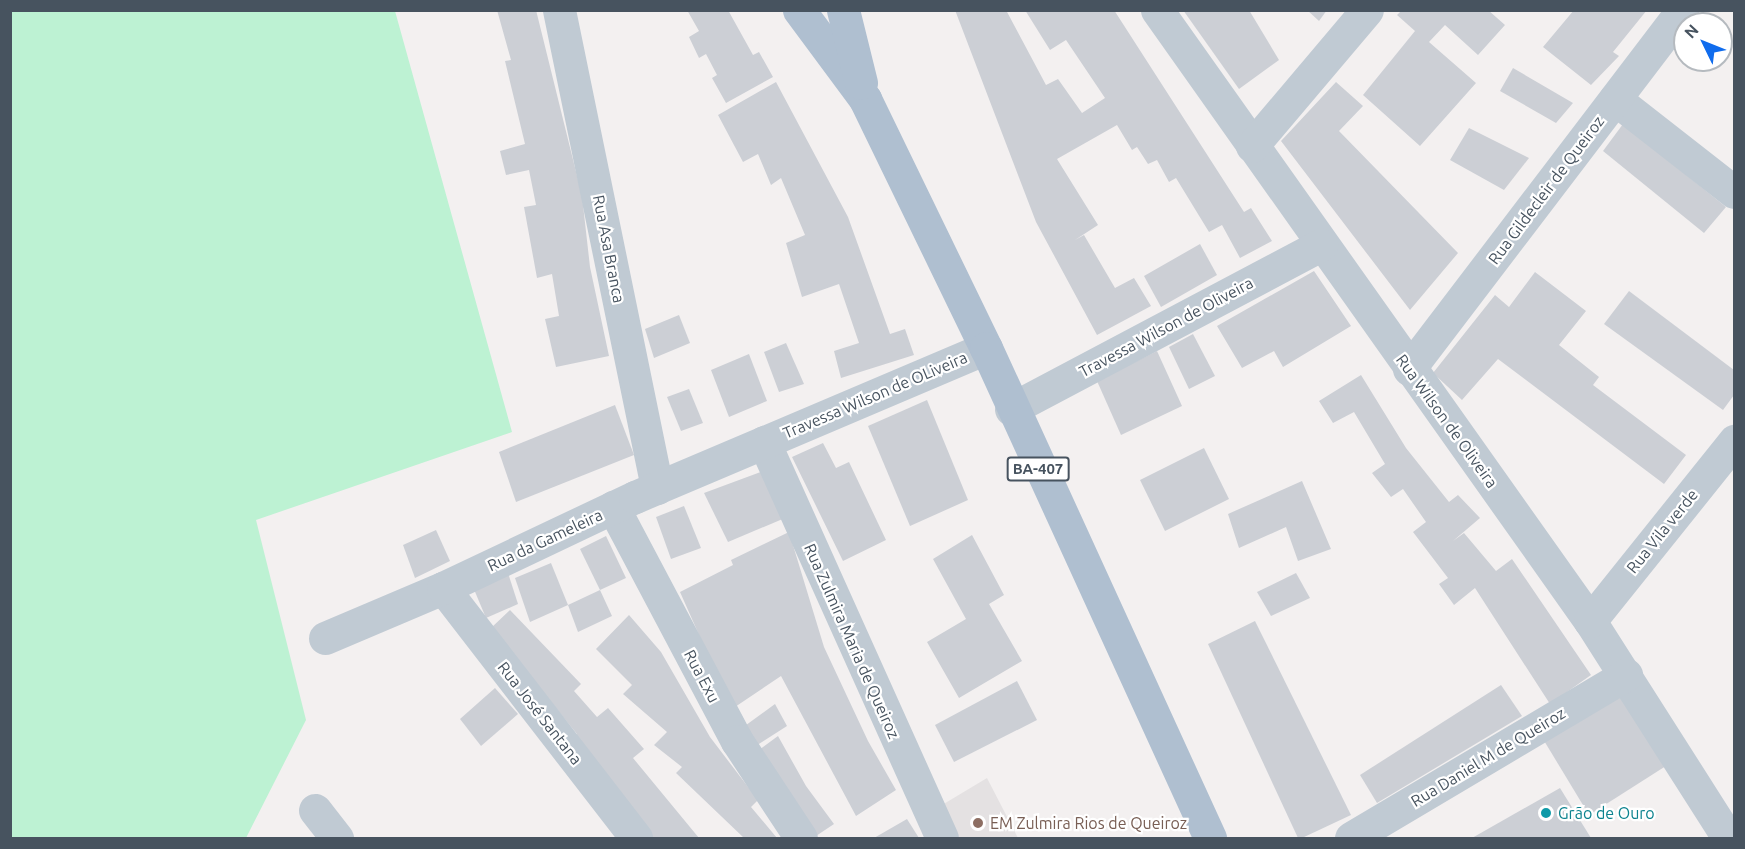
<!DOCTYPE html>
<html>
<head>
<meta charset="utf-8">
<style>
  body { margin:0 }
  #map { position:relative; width:1745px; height:849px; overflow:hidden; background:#f3f0f0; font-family:Ubuntu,sans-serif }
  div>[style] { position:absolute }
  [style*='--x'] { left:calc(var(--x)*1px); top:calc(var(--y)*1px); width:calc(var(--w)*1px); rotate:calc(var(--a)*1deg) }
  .education>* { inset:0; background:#e4e1e2 }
  .green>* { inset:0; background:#bdf2d3 }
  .building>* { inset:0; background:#cccfd5 }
  .minor>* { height:33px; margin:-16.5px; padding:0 16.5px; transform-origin:16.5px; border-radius:16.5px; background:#c0cad3 }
  .major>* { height:33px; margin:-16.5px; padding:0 16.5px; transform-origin:16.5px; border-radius:16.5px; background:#afbfd0 }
  .dots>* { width:16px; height:16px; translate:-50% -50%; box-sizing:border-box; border:3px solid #fff; border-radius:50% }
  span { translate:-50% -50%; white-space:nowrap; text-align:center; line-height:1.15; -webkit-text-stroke:4.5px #fff; paint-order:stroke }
  .shield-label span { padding:2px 4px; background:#fff; border:2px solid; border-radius:4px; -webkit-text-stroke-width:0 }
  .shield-label { font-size:15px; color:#47535f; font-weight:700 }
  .street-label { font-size:16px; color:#47535f }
  .culture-label { font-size:16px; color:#0d838f }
  .left { translate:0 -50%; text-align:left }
  .education-label { font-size:16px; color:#785e54 }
  .frame { position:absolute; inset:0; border:12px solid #47535f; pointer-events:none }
  .north { position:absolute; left:1673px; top:12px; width:60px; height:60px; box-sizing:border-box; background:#fff; border:2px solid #b5babf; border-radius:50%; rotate:313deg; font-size:16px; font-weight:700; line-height:24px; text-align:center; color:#47535f }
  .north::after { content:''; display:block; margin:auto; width:21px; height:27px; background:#106ced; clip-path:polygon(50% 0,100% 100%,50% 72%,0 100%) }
</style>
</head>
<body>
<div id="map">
  <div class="education">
    <div style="clip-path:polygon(987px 778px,1018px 838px,953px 838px,937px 808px)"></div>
  </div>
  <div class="green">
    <div style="clip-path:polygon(10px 11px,395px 11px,512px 432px,256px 520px,306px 720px,246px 838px,11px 838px)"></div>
  </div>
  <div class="building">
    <div style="clip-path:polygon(497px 10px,536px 10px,582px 196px,590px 267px,609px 356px,556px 367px,545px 319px,559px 316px,552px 274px,537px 278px,524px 207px,536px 205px,529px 170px,506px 175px,500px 151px,525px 144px,505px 61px,511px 60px)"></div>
    <div style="clip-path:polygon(687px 10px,728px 10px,753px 55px,759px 52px,773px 77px,726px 103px,712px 78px,717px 75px,706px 54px,699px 58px,689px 37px,699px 31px)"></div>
    <div style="clip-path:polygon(955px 10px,1006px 10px,1046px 85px,1058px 79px,1082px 113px,1105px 98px,1066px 40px,1050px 50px,1025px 10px,1114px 10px,1244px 212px,1251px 208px,1272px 241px,1240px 258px,1222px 225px,1209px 232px,1176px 178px,1169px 182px,1157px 160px,1148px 164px,1137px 147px,1132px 150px,1117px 125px,1057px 159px,1098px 225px,1075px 240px,1084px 235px,1115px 288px,1134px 278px,1151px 306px,1097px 335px,1036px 222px)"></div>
    <div style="clip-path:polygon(1183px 10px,1249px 10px,1279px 60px,1239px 89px)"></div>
    <div style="clip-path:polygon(1307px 10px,1327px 10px,1319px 21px)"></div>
    <div style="clip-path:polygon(1402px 10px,1488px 10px,1505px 25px,1478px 55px,1445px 25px,1429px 42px,1476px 83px,1420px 146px,1363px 95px,1415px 31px,1397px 15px)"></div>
    <div style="clip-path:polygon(1574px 10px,1647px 10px,1613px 52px,1619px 56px,1591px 85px,1543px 47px)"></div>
    <div style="clip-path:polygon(1513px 68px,1573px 103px,1556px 123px,1500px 91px)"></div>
    <div style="clip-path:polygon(776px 82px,848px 217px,890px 334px,905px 329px,914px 355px,841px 378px,834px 351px,859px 343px,839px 284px,802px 297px,786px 243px,805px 235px,781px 178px,771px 185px,758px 154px,743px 162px,718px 115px)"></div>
    <div style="clip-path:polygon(1336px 82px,1363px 106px,1339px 131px,1458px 253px,1410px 310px,1281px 141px)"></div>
    <div style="clip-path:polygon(1623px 124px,1726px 207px,1704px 233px,1603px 151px)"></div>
    <div style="clip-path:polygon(1469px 128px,1529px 158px,1504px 190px,1450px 160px)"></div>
    <div style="clip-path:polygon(1200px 244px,1217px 275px,1161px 307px,1144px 276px)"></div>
    <div style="clip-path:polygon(1314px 271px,1351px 326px,1283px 367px,1274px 351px,1242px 368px,1217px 326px)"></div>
    <div style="clip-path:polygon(1535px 272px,1586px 311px,1559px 345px,1599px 377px,1593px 385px,1686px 455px,1664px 484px,1498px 359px,1462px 400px,1433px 373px,1495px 295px,1509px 307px)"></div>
    <div style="clip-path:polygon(1629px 291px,1734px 370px,1734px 395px,1723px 410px,1604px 324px)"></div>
    <div style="clip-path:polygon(679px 315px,690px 343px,654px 358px,645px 329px)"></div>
    <div style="clip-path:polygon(1193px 334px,1215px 376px,1189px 389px,1169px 347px)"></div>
    <div style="clip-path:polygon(786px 343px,804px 384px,779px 392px,764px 352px)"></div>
    <div style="clip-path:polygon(1157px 351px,1182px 406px,1121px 435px,1097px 381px)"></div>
    <div style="clip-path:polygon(749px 354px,767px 401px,729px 417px,711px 370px)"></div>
    <div style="clip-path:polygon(1361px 375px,1406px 448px,1449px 502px,1458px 495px,1480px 518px,1453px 541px,1464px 533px,1496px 571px,1512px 559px,1591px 675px,1550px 704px,1475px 588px,1454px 605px,1439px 584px,1448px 578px,1413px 532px,1426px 522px,1403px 489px,1391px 497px,1372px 473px,1385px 464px,1354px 412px,1333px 423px,1319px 401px)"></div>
    <div style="clip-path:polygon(689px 389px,703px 423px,681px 431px,667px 397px)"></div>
    <div style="clip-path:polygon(927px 400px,968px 500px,910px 526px,868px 426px)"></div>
    <div style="clip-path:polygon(615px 405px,634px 455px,516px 502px,499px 452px)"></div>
    <div style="clip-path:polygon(823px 443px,836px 468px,849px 462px,886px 540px,843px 561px,792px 457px)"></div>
    <div style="clip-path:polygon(1204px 448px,1229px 499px,1165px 531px,1140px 480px)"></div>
    <div style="clip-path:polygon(766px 470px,785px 518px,728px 542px,704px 493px)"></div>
    <div style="clip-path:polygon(1302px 481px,1331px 549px,1298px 561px,1286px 527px,1239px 548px,1228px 514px)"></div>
    <div style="clip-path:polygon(684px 506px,701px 548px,671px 559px,656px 517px)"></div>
    <div style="clip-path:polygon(436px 530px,450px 561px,415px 578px,403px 545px)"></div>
    <div style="clip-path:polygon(789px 532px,824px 647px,868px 741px,896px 790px,856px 816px,781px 676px,732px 709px,680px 592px,733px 565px,731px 560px)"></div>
    <div style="clip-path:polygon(972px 535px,1004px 595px,989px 604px,1022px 661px,959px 698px,927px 642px,966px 619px,933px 559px)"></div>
    <div style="clip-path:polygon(606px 536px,626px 578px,600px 590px,580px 549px)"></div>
    <div style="clip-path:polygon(551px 563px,568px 605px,530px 622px,515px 578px)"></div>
    <div style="clip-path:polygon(508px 573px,518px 604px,486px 618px,473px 587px)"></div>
    <div style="clip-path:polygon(1296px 573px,1310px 598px,1271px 616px,1257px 592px)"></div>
    <div style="clip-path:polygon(600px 590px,612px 616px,578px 632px,568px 605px)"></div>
    <div style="clip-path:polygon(510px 610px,581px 684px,574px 691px,597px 717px,608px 708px,644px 749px,633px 758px,699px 838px,652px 838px,644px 829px,571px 739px,577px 734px,491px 628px)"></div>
    <div style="clip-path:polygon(629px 615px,661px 652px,710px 737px,758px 800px,751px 807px,777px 838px,744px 838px,676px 773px,682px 767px,654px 745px,667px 732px,623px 694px,632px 685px,596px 649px)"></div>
    <div style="clip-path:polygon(1255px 621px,1351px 815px,1302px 838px,1298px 838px,1208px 644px)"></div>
    <div style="clip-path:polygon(1017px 681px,1037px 720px,954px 762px,935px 725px)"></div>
    <div style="clip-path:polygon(1501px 685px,1522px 716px,1377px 803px,1360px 775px)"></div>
    <div style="clip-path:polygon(495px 688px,518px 714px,481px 746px,460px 719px)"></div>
    <div style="clip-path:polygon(1624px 688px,1669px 764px,1589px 815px,1543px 739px)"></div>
    <div style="clip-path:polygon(775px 704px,787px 726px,754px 747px,742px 728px)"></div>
    <div style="clip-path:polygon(778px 736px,806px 786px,834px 824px,813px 838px,759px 750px)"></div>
    <div style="clip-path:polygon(1560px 788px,1591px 838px,1472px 838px)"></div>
    <div style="clip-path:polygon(907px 819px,919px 838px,874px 838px)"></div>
  </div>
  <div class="minor">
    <div style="--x:559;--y:10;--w:488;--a:78.4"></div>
    <div style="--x:1157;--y:10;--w:749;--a:54.68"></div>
    <div style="--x:1590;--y:621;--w:257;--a:57.5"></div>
    <div style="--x:1615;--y:99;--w:151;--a:38"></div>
    <div style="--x:1252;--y:146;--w:178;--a:-49.8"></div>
    <div style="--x:1409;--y:369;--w:451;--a:-52.7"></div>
    <div style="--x:1011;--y:409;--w:351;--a:-27.9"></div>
    <div style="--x:764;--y:442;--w:434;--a:65.8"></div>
    <div style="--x:613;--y:507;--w:265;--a:62.1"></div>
    <div style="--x:737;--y:741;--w:116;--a:56.6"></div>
    <div style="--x:443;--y:588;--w:316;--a:52.3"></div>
    <div style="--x:1590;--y:621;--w:231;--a:-51.3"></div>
    <div style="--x:325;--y:638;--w:128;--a:-23"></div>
    <div style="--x:443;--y:588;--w:212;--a:-25.4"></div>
    <div style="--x:635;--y:497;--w:381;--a:-23"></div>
    <div style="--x:315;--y:810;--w:36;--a:52"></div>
    <div style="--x:1351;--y:838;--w:320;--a:-30.7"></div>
  </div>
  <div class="major">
    <div style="--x:799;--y:10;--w:111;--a:53.4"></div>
    <div style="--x:865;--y:99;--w:277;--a:64.1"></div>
    <div style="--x:986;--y:348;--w:539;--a:65.43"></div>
    <div style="--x:843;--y:10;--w:75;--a:76.1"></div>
  </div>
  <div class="dots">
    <div style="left:1546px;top:813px;background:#0f9aa8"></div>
    <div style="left:978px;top:823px;background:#8d6e63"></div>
  </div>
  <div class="shield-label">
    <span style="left:1038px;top:469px">BA-407</span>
  </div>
  <div class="street-label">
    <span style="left:1546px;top:190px;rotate:-53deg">Rua Gildecleir de Queiroz</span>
    <span style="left:609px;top:249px;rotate:79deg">Rua Asa Branca</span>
    <span style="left:1166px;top:327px;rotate:-28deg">Travessa Wilson de Oliveira</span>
    <span style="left:875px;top:395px;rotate:-23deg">Travessa Wilson de OLiveira</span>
    <span style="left:1447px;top:421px;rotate:54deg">Rua Wilson de Oliveira</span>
    <span style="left:1662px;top:531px;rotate:-51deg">Rua Vila verde</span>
    <span style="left:545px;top:540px;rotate:-25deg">Rua da Gameleira</span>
    <span style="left:852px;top:641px;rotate:66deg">Rua Zulmira Maria de Queiroz</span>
    <span style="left:702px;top:676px;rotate:62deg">Rua Exu</span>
    <span style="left:540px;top:713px;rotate:52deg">Rua José Santana</span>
    <span style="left:1488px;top:757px;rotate:-31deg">Rua Daniel M de Queiroz</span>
  </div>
  <div class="culture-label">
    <span class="left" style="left:1558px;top:813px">Grão de Ouro</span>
  </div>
  <div class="education-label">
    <span class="left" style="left:990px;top:823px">EM Zulmira Rios de Queiroz</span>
  </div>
  <div class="frame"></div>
  <div class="north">N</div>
</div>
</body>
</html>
